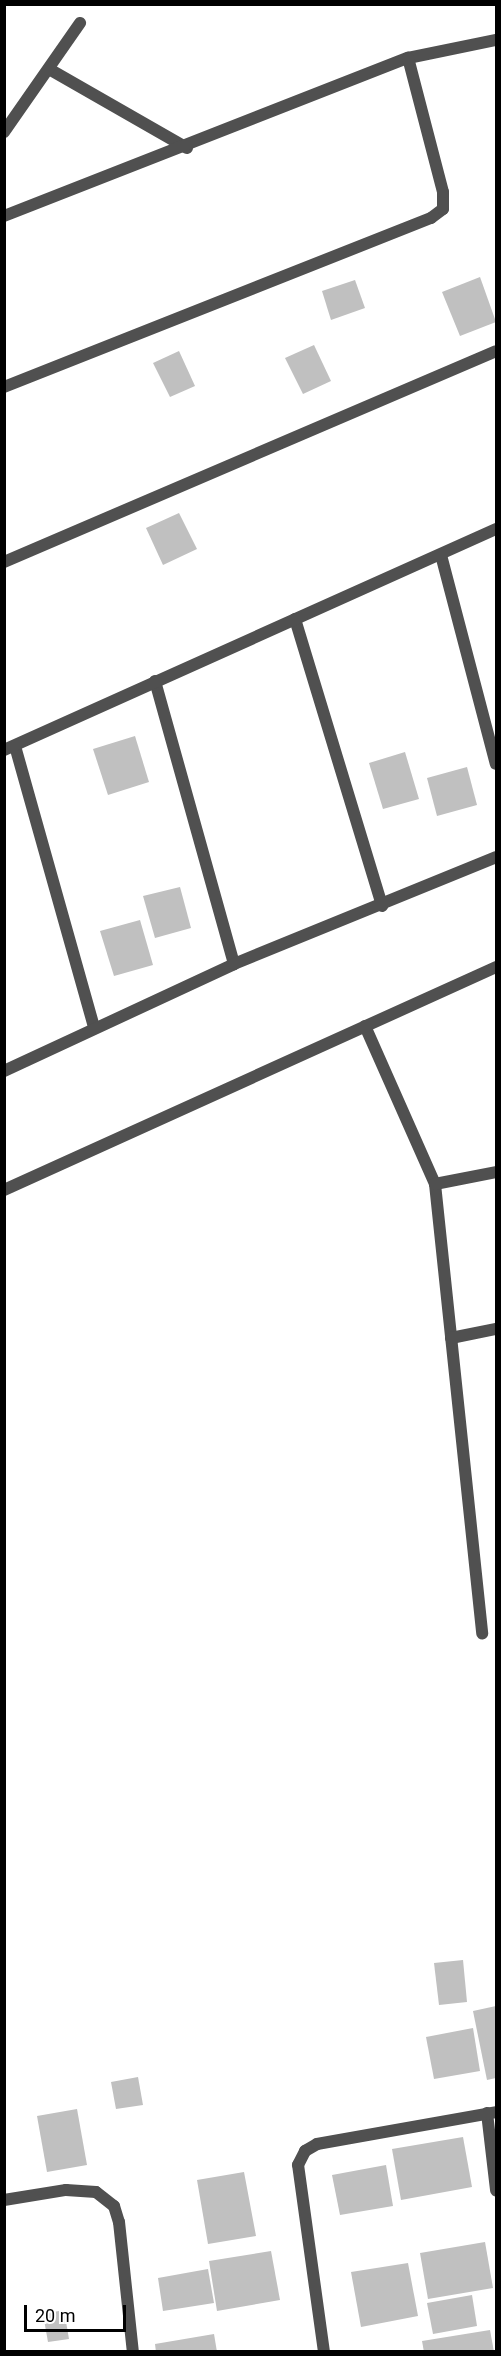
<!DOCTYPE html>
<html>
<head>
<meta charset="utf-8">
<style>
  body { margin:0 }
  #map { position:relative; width:501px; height:2356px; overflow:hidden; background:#fff; font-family:Roboto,sans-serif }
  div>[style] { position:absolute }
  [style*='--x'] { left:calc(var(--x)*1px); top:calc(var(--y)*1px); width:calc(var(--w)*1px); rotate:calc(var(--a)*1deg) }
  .building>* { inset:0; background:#c0c0c0 }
  .minor>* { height:12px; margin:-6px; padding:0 6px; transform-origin:6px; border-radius:6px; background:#505050 }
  span { translate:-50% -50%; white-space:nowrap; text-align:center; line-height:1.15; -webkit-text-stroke:6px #fff; paint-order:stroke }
  .frame { position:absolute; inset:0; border:6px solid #000; pointer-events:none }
  .scale { position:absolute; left:24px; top:2305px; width:102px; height:27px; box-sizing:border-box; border:3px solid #000; border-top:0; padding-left:8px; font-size:18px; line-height:21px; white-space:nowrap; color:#000; -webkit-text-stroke:4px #fff; paint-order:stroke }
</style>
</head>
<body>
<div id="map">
  <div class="building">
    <div style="clip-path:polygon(480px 277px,496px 322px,460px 336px,442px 292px)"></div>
    <div style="clip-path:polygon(355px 280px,365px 308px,331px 320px,322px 291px)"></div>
    <div style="clip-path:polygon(314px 345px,331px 381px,303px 394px,285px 358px)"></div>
    <div style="clip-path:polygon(179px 351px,195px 386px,170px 397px,153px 363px)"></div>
    <div style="clip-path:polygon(179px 513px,197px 549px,163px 565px,146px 528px)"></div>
    <div style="clip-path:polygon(135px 736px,149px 782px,108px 795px,93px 749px)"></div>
    <div style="clip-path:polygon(405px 752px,419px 799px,383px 809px,369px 763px)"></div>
    <div style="clip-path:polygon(467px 767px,477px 805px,437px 816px,427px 778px)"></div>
    <div style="clip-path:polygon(180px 887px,191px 928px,155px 938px,143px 896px)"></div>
    <div style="clip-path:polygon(140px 920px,153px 965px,114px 976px,100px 931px)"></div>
    <div style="clip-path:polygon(463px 1960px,467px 2002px,439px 2005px,434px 1963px)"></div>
    <div style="clip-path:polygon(496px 2006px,496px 2078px,487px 2080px,473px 2011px)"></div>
    <div style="clip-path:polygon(473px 2028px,480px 2071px,434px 2079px,426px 2037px)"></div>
    <div style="clip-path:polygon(138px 2077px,143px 2105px,116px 2109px,111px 2082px)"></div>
    <div style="clip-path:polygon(77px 2109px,87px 2165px,47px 2172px,37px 2116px)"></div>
    <div style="clip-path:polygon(463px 2137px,472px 2187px,401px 2200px,392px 2149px)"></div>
    <div style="clip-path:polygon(386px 2165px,393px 2206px,340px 2215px,332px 2175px)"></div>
    <div style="clip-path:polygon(244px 2172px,256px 2236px,208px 2244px,197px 2180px)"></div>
    <div style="clip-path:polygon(485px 2242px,493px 2288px,428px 2299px,420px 2253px)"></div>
    <div style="clip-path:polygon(271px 2251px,280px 2300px,217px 2311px,209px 2261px)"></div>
    <div style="clip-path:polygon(408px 2263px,418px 2316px,361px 2327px,351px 2272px)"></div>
    <div style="clip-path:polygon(208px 2269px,214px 2303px,163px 2311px,158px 2278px)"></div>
    <div style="clip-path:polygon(472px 2295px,477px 2326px,433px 2334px,427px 2303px)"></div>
    <div style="clip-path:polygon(64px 2310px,69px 2339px,48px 2342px,43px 2314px)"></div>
    <div style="clip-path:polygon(490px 2330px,494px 2352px,424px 2352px,422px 2341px)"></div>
    <div style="clip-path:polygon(214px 2334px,217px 2352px,156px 2352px,155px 2344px)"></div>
  </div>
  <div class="minor">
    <div style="--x:49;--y:69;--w:159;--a:29.8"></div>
    <div style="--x:4;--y:132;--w:133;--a:-55.1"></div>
    <div style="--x:4;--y:216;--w:434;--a:-21.4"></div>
    <div style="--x:408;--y:58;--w:90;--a:-11.6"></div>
    <div style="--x:4;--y:387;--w:459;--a:-21.6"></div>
    <div style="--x:431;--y:218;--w:15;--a:-37"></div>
    <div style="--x:443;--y:209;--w:17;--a:-90"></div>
    <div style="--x:443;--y:192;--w:138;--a:-104.6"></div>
    <div style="--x:441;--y:555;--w:216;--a:75.3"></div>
    <div style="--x:4;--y:562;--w:535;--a:-23.21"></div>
    <div style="--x:295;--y:619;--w:300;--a:73.1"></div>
    <div style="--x:155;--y:681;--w:294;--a:74.4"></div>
    <div style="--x:15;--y:746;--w:292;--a:74.3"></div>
    <div style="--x:4;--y:750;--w:539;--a:-24.19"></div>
    <div style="--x:365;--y:1026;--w:173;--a:66.1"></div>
    <div style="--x:435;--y:1184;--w:452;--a:84"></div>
    <div style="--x:4;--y:1071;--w:254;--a:-24.9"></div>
    <div style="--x:234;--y:964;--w:283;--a:-22.2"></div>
    <div style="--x:435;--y:1184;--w:62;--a:-11.1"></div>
    <div style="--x:4;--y:1190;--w:540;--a:-24.38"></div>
    <div style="--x:451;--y:1338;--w:46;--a:-11.3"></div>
    <div style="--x:487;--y:2113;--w:78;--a:83.3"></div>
    <div style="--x:4;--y:2200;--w:63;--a:-9.2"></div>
    <div style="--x:66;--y:2190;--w:30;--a:4"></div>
    <div style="--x:96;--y:2192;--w:23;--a:38"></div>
    <div style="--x:114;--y:2206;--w:17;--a:73"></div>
    <div style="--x:119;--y:2222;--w:131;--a:83.9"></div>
    <div style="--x:324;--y:2352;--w:189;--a:-97.9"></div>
    <div style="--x:298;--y:2165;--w:16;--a:-63"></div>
    <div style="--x:305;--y:2151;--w:14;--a:-30"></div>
    <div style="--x:317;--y:2144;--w:182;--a:-10.1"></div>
  </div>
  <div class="frame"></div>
  <div class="scale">20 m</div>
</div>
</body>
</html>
